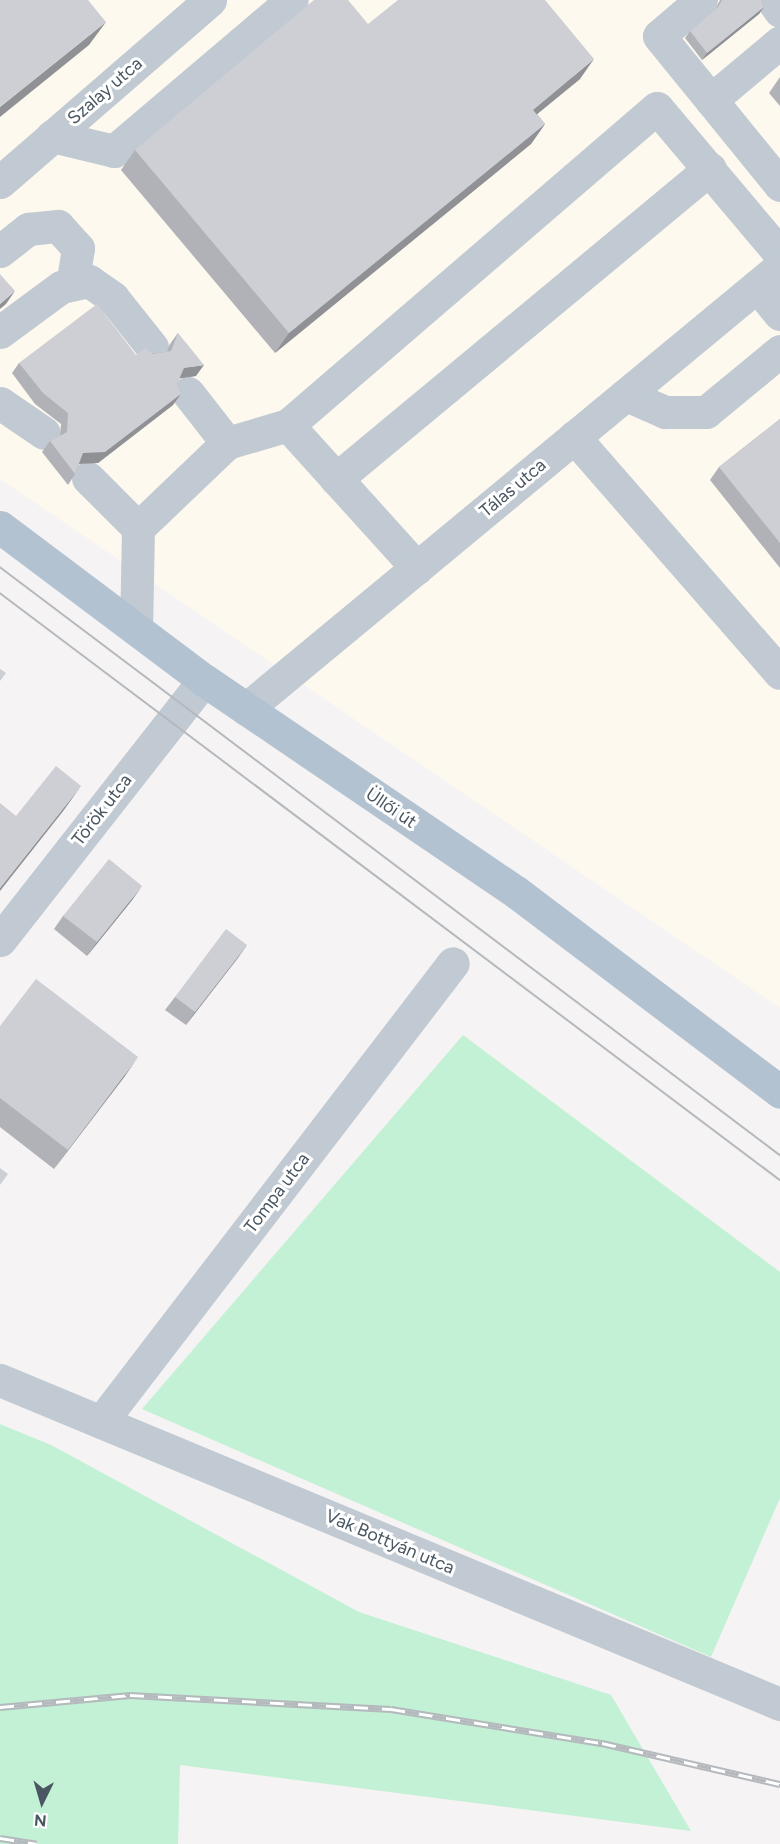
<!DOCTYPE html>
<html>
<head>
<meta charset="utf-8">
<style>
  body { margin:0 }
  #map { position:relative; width:780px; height:1844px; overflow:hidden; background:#f5f3f3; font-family:Figtree,sans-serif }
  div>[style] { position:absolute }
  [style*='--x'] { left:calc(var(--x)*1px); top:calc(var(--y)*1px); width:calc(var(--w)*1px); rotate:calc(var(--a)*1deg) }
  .commercial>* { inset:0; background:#fdf9ef }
  .green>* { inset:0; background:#c3f1d5 }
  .minor>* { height:33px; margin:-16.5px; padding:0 16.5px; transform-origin:16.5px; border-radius:16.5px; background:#c1cad2 }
  .major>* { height:33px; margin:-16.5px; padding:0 16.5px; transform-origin:16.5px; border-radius:16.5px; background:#b3c2d1 }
  .tram>* { height:1.5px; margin:-0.75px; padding:0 0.75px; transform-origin:0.75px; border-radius:0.75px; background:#b5b8bd }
  .rail>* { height:7px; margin-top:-3.5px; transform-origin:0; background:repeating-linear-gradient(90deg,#fff 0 14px,#b5b8bd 0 28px); box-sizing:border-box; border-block:2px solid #b5b8bd }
  .wall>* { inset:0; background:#b0b2b7 }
  .shaded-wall>* { inset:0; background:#909195 }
  .building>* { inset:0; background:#cdcfd5 }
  span { translate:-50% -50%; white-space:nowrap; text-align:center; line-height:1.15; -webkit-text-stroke:6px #fff; paint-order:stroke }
  .street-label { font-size:18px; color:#4a5661 }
  .north { position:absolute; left:12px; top:1772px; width:60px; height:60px; -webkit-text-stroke:4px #fff; paint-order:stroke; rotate:185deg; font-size:16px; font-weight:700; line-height:24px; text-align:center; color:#4a5661 }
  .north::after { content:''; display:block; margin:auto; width:21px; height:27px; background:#4a5661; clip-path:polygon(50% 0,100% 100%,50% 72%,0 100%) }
</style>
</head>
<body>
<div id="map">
  <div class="commercial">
    <div style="clip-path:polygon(0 0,780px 0,780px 1008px,0 479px)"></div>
  </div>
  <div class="green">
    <div style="clip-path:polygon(463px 1035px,780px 1272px,780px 1498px,711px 1657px,142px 1409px)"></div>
    <div style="clip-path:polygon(0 1424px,51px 1445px,359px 1612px,611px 1695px,691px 1831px,180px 1765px,178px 1844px,0 1844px)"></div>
  </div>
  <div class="minor">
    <div style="--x:701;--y:0;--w:55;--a:139.4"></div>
    <div style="--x:659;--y:36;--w:192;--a:50.9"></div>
    <div style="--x:773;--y:1;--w:12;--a:55"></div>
    <div style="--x:711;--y:100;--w:90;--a:-40"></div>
    <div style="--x:52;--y:136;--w:64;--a:13.6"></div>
    <div style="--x:114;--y:151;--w:233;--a:-40.3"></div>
    <div style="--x:0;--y:182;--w:278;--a:-40.9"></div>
    <div style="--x:0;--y:251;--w:36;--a:-38"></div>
    <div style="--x:28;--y:229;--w:30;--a:-6"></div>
    <div style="--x:58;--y:226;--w:30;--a:48"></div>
    <div style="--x:78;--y:248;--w:32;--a:99"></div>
    <div style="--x:757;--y:286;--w:36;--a:51"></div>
    <div style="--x:0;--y:332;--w:76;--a:-36.4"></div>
    <div style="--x:61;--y:287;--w:29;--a:-12"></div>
    <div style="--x:89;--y:281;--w:29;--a:35"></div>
    <div style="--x:113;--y:298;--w:63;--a:51.5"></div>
    <div style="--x:188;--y:393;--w:63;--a:52"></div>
    <div style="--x:626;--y:395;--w:43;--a:23.6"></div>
    <div style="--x:665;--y:412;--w:41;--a:0"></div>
    <div style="--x:706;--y:412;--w:96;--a:-39.5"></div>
    <div style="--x:0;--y:403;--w:53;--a:34.3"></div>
    <div style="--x:574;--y:437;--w:313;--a:48.9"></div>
    <div style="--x:88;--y:478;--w:71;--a:45"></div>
    <div style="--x:138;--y:528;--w:100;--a:91.1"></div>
    <div style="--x:336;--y:479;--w:486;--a:-39.7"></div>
    <div style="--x:138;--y:528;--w:123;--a:-43.7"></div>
    <div style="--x:227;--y:443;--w:64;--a:-16.4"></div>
    <div style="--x:417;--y:568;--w:193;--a:-132.1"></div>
    <div style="--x:288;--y:425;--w:486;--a:-40.7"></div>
    <div style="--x:657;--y:108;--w:191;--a:49.9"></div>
    <div style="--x:246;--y:709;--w:693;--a:-39.62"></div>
    <div style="--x:0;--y:940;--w:330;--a:-51.9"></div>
    <div style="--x:0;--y:1380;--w:845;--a:22.56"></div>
    <div style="--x:101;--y:1422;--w:578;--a:-52.52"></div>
  </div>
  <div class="major">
    <div style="--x:0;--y:527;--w:255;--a:36.9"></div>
    <div style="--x:204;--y:680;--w:377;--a:34.2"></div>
    <div style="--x:516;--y:892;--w:331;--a:37.1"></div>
  </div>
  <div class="tram">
    <div style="--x:0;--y:567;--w:977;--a:37.01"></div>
    <div style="--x:0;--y:593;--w:976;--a:36.96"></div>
  </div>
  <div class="rail">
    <div style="--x:0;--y:1707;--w:131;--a:-5.3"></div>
    <div style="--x:130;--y:1695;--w:261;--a:3.1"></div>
    <div style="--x:391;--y:1709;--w:214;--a:9.2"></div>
    <div style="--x:602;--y:1743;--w:183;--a:13"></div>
    <div style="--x:0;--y:1838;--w:37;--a:9"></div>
  </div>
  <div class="wall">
    <div style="clip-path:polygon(720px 0,761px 0,764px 7px,759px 14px,702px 60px,685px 38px,690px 31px,715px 10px)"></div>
    <div style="clip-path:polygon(368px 24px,580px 79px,537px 114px,545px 124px,531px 144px,275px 353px,121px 170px,135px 150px)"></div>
    <div style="clip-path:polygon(780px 77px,780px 106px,769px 93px)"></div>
    <div style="clip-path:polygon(178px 333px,196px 376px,179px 378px,177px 384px,173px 405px,98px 463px,79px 464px,75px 474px,68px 485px,42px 452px,50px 441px,60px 436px,61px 424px,35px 404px,12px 373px,19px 363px,136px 355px,167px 352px,170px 344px)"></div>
    <div style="clip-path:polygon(780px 419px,780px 568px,710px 480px,719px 467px)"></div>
    <div style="clip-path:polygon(133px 899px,87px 956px,54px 929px,63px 916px)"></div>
    <div style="clip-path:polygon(247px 945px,186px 1025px,165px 1010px,175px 997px)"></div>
    <div style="clip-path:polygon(0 1026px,125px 1076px,54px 1169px,0 1127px)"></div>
  </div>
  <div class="shaded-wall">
    <div style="clip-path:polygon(764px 7px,759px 14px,702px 60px,707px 53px)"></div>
    <div style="clip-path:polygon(106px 22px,89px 45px,0 117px,0 107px)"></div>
    <div style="clip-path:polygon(594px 59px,580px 79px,519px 129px,533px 110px)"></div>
    <div style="clip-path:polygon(545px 124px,531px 144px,275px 353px,289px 333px)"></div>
    <div style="clip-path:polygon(15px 291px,6px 304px,0 309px,0 304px)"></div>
    <div style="clip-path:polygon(204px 365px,196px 376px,176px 379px,184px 368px)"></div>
    <div style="clip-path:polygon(181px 394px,173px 405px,98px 463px,75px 464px,83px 453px)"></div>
    <div style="clip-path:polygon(81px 786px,64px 810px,0 891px,0 888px)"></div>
    <div style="clip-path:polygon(142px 886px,133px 899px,87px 956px,97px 942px)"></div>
    <div style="clip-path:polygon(247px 945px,238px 958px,186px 1025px,195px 1012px)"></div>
    <div style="clip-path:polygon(138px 1057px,125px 1076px,54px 1169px,68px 1150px)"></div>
  </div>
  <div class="building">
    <div style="clip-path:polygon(0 0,88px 0,106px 22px,0 107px)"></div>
    <div style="clip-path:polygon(314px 0,348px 0,368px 24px,398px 0,545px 0,594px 59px,533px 110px,545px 124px,289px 333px,135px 150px)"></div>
    <div style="clip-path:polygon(722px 0,761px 0,764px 7px,707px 53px,690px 31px,718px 7px)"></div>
    <div style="clip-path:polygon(0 274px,15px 291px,0 304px)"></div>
    <div style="clip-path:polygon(97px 304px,136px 355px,145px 348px,153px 354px,171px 351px,178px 333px,204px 365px,184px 368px,177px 384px,181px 394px,105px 452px,83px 453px,75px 474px,50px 441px,67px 432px,68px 413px,43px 393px,19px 363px)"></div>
    <div style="clip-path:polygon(780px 419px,780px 543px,719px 467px)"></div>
    <div style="clip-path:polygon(0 669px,6px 673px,0 681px)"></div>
    <div style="clip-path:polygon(56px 766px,81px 786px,0 888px,0 803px,16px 816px)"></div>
    <div style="clip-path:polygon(109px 859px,142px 886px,97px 942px,63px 916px)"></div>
    <div style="clip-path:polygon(226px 929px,247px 945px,195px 1012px,175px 997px)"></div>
    <div style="clip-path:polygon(36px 979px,138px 1057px,68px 1150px,0 1098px,0 1026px)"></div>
    <div style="clip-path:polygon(0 1168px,8px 1174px,0 1185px)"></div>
  </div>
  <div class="street-label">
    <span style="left:105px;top:91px;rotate:-41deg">Szalay utca</span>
    <span style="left:513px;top:488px;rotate:-40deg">Tálas utca</span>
    <span style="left:391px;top:808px;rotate:34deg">Üllői út</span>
    <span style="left:102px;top:810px;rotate:-52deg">Török utca</span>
    <span style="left:277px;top:1193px;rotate:-53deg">Tompa utca</span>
    <span style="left:390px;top:1542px;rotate:23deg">Vak Bottyán utca</span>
  </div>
  <div class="north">N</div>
</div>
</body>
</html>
